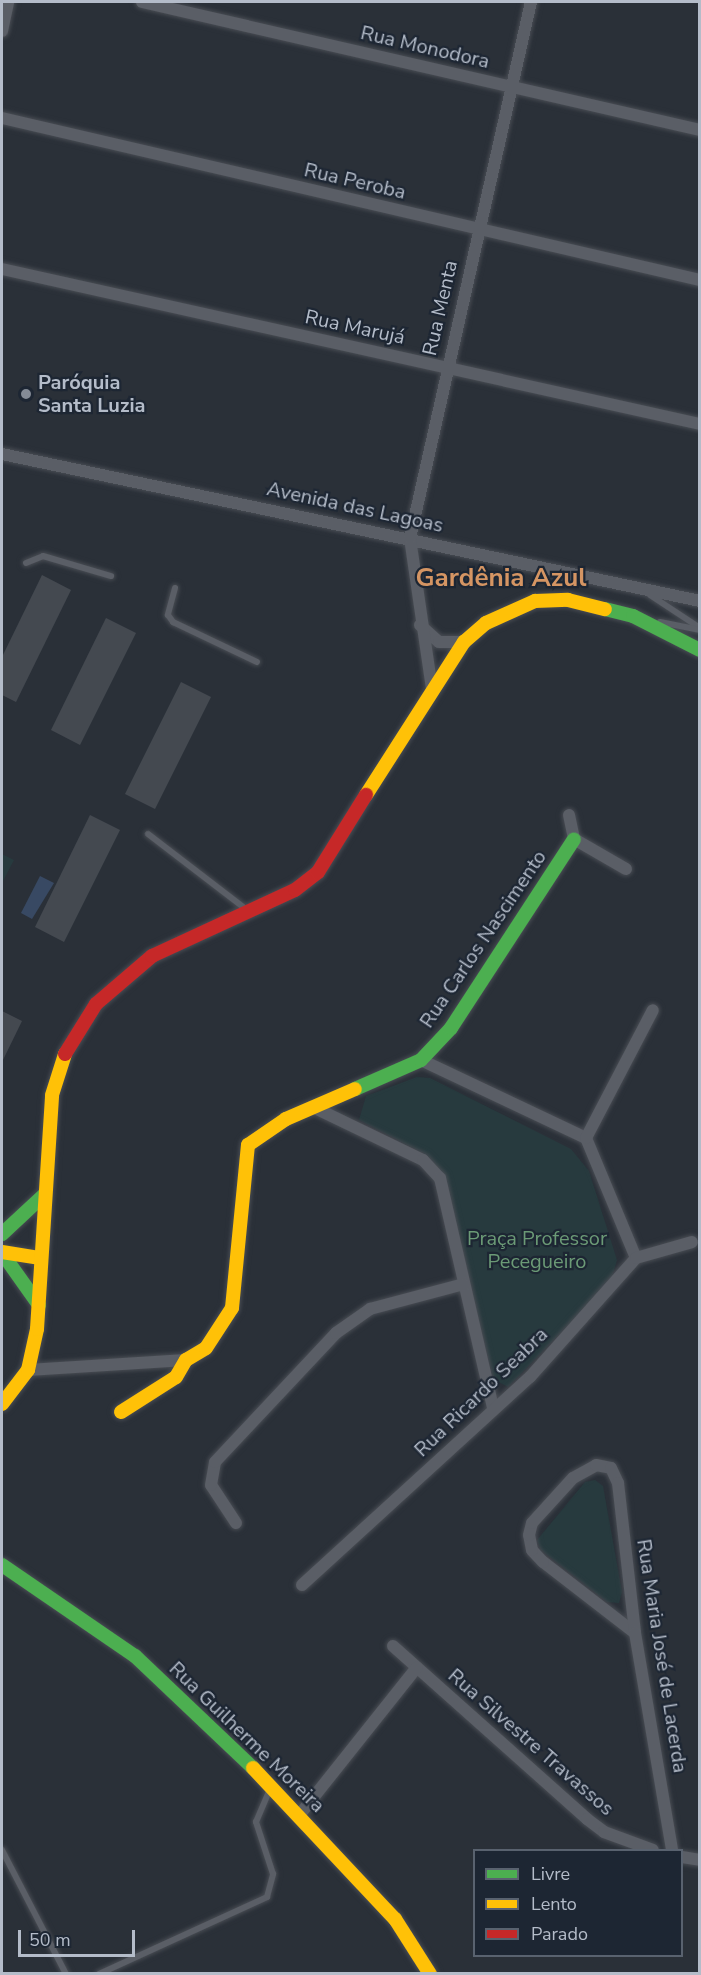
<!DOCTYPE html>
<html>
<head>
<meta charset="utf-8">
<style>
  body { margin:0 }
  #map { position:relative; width:701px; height:1975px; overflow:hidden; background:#2a3038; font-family:"Nunito Sans",sans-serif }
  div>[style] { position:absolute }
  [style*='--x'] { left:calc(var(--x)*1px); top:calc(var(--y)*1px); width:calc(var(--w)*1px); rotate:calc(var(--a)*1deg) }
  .green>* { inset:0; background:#273a3e }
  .water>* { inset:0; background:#384963 }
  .building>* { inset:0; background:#444950 }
  .roads { filter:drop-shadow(0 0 2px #484c53) drop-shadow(0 0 2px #484c53) }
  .lane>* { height:6px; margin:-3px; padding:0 3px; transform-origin:3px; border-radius:3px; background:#5a5e66 }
  .street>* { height:12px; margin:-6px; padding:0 6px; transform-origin:6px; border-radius:6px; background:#5a5e66 }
  .fast>* { height:14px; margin:-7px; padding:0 7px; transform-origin:7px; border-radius:7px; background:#4caf50 }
  .slow>* { height:14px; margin:-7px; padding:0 7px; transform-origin:7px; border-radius:7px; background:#ffc107 }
  .jam>* { height:14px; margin:-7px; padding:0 7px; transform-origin:7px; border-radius:7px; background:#c62828 }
  .dots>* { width:16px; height:16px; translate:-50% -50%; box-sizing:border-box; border:3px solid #1d2633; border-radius:50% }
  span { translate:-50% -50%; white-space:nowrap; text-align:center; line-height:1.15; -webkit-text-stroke:4.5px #1d2633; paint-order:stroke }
  .street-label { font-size:20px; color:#b4bcc9 }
  .poi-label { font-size:20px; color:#b4bcc9; font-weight:700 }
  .left { translate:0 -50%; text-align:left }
  .park-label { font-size:20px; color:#6b9a76 }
  .district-label { font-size:26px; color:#d59563; font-weight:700 }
  .frame { position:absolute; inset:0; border:3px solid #b4bcc9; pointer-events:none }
  .legend { position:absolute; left:473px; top:1849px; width:210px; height:108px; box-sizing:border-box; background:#1d2633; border:2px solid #59626f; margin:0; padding:8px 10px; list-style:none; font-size:18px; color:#b4bcc9 }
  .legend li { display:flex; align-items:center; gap:12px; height:30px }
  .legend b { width:30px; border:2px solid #59626f }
  .scale { position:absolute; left:18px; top:1930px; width:117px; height:27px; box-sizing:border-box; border:3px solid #b4bcc9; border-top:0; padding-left:8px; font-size:18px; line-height:21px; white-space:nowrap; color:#b4bcc9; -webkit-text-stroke:4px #1d2633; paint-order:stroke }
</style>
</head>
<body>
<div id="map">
  <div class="green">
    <div style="clip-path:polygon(2px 854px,14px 860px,2px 883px)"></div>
    <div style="clip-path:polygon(417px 1077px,430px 1078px,571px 1149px,589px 1171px,617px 1260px,611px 1281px,508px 1387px,493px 1379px,443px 1173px,423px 1153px,359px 1120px,366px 1096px)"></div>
    <div style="clip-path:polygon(595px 1480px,603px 1486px,622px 1592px,619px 1603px,607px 1602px,541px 1550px,537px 1540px,585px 1482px)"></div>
  </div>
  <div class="water">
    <div style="clip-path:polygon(40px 876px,54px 883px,32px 919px,21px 913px)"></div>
  </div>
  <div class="building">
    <div style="clip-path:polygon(42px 575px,71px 590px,16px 702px,2px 695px,2px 657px)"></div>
    <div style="clip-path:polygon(106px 618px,136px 633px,80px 745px,51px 730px)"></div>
    <div style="clip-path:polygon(181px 682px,211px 697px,155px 809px,125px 794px)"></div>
    <div style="clip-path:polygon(90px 815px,120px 830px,64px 942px,35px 927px)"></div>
    <div style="clip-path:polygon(2px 1011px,22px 1021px,2px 1062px)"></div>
  </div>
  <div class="roads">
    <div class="lane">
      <div style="--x:26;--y:563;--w:18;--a:-22"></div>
      <div style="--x:43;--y:556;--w:71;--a:16.4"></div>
      <div style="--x:175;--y:588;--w:28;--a:105"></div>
      <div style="--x:168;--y:615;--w:9;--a:54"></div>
      <div style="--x:173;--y:622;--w:93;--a:25.5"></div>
      <div style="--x:650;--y:595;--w:60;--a:33.4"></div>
      <div style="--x:660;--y:622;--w:41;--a:11.3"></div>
      <div style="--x:148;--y:834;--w:125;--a:37.5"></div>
      <div style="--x:2;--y:1850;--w:140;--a:62.7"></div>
      <div style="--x:99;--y:1974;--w:185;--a:-24.6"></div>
      <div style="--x:267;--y:1897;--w:24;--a:-75"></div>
      <div style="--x:273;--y:1874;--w:55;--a:-108.1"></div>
      <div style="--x:256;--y:1822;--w:36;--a:-67"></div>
    </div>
    <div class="street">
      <div style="--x:142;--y:2;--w:572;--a:12.92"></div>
      <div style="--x:2;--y:31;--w:30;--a:-78"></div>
      <div style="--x:2;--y:118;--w:717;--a:13.07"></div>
      <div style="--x:2;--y:269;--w:715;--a:12.52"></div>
      <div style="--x:2;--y:454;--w:713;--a:11.89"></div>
      <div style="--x:420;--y:625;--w:25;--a:42"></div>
      <div style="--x:439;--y:642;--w:25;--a:0"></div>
      <div style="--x:432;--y:689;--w:153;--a:-98.3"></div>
      <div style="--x:410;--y:538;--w:549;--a:-77.28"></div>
      <div style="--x:569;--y:815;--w:25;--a:78"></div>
      <div style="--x:574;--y:839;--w:60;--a:30"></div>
      <div style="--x:421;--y:1060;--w:183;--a:25.3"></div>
      <div style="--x:586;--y:1138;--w:130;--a:67.4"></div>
      <div style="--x:315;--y:1108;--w:120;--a:25.7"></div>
      <div style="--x:423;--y:1160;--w:25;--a:47"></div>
      <div style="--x:440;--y:1178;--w:235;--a:77"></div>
      <div style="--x:586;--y:1138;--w:144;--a:-62.4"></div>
      <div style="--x:28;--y:1370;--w:158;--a:-3.6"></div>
      <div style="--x:236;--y:1523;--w:45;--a:-123.3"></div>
      <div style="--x:211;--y:1485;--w:23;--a:-80"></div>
      <div style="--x:215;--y:1462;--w:177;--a:-46.8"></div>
      <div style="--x:336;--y:1333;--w:42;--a:-35.2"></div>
      <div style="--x:370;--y:1309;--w:97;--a:-14.9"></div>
      <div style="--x:302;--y:1585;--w:309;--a:-42.4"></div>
      <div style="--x:530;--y:1377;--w:159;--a:-48.3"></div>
      <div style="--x:636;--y:1258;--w:58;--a:-15.9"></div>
      <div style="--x:635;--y:1633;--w:116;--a:-142.3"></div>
      <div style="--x:543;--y:1562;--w:16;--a:-133"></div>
      <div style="--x:532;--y:1550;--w:15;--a:-101"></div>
      <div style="--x:529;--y:1535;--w:12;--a:-76"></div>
      <div style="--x:532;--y:1523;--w:61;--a:-47.7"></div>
      <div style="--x:573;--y:1478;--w:26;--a:-29"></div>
      <div style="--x:596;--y:1465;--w:15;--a:11"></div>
      <div style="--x:611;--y:1468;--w:17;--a:65"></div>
      <div style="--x:618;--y:1483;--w:151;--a:83.5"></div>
      <div style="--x:635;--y:1633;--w:220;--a:80.3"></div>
      <div style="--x:393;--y:1646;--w:260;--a:41.7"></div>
      <div style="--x:587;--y:1819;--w:21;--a:37"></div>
      <div style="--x:604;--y:1832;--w:52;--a:20.2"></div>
      <div style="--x:301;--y:1813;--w:186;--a:-51.5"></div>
      <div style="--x:682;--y:1857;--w:18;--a:9"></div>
    </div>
    <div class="fast">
      <div style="--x:605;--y:609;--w:29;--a:14"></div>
      <div style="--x:633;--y:616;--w:75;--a:26.9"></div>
      <div style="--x:355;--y:1089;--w:72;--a:-23.7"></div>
      <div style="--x:421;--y:1060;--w:44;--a:-46.8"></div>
      <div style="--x:451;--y:1028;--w:225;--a:-56.9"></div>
      <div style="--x:2;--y:1234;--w:57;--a:-42.9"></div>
      <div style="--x:2;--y:1253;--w:64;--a:54.6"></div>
      <div style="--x:2;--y:1565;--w:161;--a:34.4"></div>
      <div style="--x:135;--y:1656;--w:163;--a:43.5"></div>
    </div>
    <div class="slow">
      <div style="--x:366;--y:795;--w:182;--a:-57.4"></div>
      <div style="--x:464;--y:642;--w:29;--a:-41"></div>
      <div style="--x:486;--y:623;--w:54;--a:-24.2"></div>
      <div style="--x:535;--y:601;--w:33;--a:-2"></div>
      <div style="--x:568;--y:600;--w:38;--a:14"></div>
      <div style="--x:2;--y:1252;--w:39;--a:9"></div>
      <div style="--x:2;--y:1404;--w:43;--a:-52.6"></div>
      <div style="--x:28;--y:1370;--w:42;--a:-77.6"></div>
      <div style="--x:37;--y:1329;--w:234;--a:-86.3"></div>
      <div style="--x:52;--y:1095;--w:43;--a:-72.4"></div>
      <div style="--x:121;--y:1412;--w:65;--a:-32.5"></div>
      <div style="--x:176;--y:1377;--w:20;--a:-60"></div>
      <div style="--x:186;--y:1360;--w:23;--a:-31"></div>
      <div style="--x:206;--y:1348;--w:48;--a:-57"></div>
      <div style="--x:232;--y:1308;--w:164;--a:-84.4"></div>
      <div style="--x:248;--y:1145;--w:46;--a:-34.4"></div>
      <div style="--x:286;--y:1119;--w:75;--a:-23.5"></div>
      <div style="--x:253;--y:1768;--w:207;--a:46.8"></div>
      <div style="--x:395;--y:1919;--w:65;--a:57.5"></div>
    </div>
    <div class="jam">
      <div style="--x:65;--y:1054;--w:59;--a:-58.2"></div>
      <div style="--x:96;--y:1004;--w:74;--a:-40.6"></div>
      <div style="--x:152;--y:956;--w:157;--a:-24.8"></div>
      <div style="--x:295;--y:890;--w:29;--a:-38"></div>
      <div style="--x:318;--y:872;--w:91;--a:-58.1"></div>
    </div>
  </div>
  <div class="dots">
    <div style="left:26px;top:394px;background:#848b96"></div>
  </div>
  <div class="street-label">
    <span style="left:425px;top:47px;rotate:13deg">Rua Monodora</span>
    <span style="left:355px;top:181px;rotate:13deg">Rua Peroba</span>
    <span style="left:440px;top:308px;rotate:-77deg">Rua Menta</span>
    <span style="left:355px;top:327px;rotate:12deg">Rua Marujá</span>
    <span style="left:355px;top:507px;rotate:12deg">Avenida das Lagoas</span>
    <span style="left:483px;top:939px;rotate:-56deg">Rua Carlos Nascimento</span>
    <span style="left:481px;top:1392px;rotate:-44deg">Rua Ricardo Seabra</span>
    <span style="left:662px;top:1656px;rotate:81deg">Rua Maria José de Lacerda</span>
    <span style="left:247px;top:1737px;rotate:44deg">Rua Guilherme Moreira</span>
    <span style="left:531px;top:1742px;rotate:41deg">Rua Silvestre Travassos</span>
  </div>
  <div class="poi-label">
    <span class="left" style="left:38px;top:394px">Paróquia<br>Santa Luzia</span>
  </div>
  <div class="park-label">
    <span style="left:537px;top:1250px">Praça Professor<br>Pecegueiro</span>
  </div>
  <div class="district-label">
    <span style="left:501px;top:578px">Gardênia Azul</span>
  </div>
  <div class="frame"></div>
  <ul class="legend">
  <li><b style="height:8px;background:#4caf50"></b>Livre</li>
  <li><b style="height:8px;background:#ffc107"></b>Lento</li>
  <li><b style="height:8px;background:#c62828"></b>Parado</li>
  </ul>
  <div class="scale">50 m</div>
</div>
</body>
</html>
